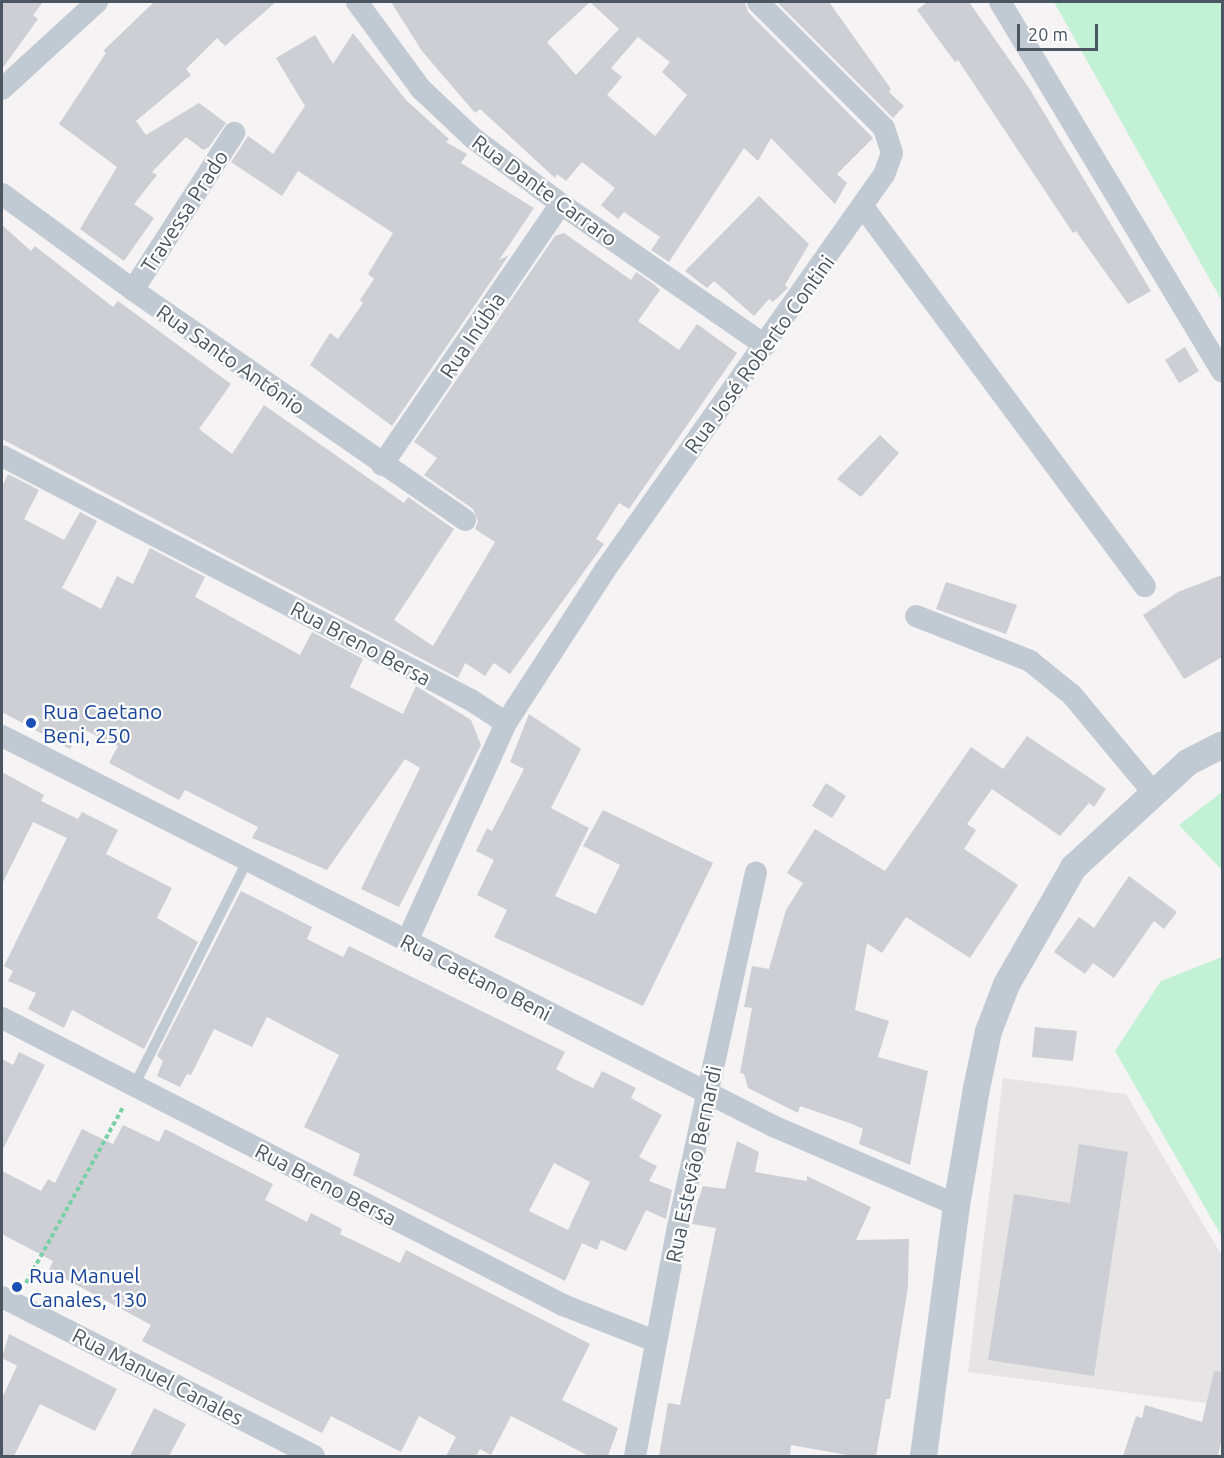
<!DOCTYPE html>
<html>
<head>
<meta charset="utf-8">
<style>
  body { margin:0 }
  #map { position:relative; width:1224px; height:1458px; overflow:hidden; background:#f5f3f3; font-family:Ubuntu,sans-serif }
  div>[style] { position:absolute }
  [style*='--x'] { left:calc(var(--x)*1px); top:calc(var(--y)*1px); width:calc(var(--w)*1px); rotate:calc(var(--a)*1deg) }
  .education>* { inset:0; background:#e6e4e5 }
  .green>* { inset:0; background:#c3f1d5 }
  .building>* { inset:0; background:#cdcfd5 }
  .path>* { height:4px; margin-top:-2px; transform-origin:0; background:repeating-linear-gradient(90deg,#7ad0a6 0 4.5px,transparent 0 7.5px) }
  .service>* { height:10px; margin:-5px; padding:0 5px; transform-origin:5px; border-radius:5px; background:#c1cad2 }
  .minor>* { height:22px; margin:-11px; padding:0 11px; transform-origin:11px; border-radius:11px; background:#c1cad2 }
  .tertiary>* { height:27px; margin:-13.5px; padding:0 13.5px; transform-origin:13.5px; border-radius:13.5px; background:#c1cad2 }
  .dots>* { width:16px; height:16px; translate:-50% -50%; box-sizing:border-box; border:3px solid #fff; border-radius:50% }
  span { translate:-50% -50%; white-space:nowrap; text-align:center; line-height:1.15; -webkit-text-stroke:4.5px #fff; paint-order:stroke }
  .street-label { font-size:21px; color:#4a5661 }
  .transit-label { font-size:21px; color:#164399 }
  .left { translate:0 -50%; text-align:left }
  .frame { position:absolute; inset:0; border:3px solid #4a5661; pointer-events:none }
  .scale { position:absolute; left:1017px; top:24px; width:81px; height:27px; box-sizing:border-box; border:3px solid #4a5661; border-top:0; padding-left:8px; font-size:18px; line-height:21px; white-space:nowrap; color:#4a5661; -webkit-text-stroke:4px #fff; paint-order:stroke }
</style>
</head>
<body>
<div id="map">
  <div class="education">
    <div style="clip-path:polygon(1003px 1078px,1126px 1094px,1222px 1256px,1222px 1405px,968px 1372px)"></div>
  </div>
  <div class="green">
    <div style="clip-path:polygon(1054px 2px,1222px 2px,1222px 301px)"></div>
    <div style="clip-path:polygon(1222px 792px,1222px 870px,1179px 825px)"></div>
    <div style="clip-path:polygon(1222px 957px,1222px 1237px,1115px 1051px,1161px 981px)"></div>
  </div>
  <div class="building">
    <div style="clip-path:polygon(2px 2px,43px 2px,33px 15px,38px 19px,2px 69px)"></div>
    <div style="clip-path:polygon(154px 2px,276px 2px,225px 46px,217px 38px,186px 69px,191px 75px,136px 121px,146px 135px,199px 103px,226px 123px,209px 147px,203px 150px,186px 137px,152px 172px,157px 175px,134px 204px,154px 218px,124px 261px,80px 229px,117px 167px,59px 124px,106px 53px,103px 51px)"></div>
    <div style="clip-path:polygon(evenodd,391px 2px,745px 2px,748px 12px,873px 138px,837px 174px,847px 183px,835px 204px,771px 138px,758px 161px,744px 148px,669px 262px,651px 250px,660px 237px,624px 212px,618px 219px,601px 205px,615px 188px,582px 162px,566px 181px,557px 174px,555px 178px,480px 109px,475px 113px,422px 51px,391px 2px,590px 2px,619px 29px,576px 75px,547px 42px,590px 2px,391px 2px,638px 37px,670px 62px,662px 72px,687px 95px,655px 136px,607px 95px,622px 77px,611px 68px,638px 37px)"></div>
    <div style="clip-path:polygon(777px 2px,829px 2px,891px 89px,889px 92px,904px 106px,893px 118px)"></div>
    <div style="clip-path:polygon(927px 2px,969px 2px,1029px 88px,1151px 291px,1128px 304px,1076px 231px,1073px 233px,958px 60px,955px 62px,917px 10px)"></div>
    <div style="clip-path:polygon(353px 33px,406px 100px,449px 139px,446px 142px,467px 154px,461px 163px,534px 208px,499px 260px,509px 255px,392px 426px,310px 365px,330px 333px,338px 339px,363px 303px,360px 300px,374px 279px,368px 274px,393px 233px,298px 171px,282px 196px,231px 162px,248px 136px,273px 154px,305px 106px,276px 58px,315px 35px,333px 64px)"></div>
    <div style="clip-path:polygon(759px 196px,809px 244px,785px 285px,788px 288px,773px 302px,769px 299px,754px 316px,714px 281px,707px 288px,685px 271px)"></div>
    <div style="clip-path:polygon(2px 225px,31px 251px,35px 246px,113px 307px,118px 301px,231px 384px,199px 429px,232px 454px,264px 405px,404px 503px,408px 497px,454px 529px,394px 620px,433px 646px,495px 542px,475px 529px,478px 521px,473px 509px,424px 475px,437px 458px,414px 442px,555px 236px,564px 233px,631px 280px,636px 272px,655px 285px,660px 290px,638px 321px,679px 350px,697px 324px,737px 353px,629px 509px,619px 503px,596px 539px,604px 544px,510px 674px,494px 663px,485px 676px,465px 663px,458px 678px,2px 439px)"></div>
    <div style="clip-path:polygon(1185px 347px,1199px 371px,1179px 383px,1165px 360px)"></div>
    <div style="clip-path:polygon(880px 435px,899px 453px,861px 497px,837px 479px)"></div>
    <div style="clip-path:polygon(8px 474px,39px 490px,24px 519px,64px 540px,80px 512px,97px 521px,62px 588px,101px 609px,117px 576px,133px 584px,150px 548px,205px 577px,195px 597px,300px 655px,312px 632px,363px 659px,350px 687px,403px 714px,416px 686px,471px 720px,481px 745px,399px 907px,361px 889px,420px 768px,405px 759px,327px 870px,252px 838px,258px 827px,185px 790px,179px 800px,109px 763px,118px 746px,81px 728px,70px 749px,2px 712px,2px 487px)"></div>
    <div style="clip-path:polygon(1222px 575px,1222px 657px,1184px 679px,1143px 615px,1178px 592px)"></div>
    <div style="clip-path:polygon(946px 582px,1017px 605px,1006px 634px,936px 609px)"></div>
    <div style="clip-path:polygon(529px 714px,581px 749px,551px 808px,589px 828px,555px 896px,596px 914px,620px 865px,583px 846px,603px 810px,713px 863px,643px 1006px,494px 937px,507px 910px,477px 895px,494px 860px,476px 851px,487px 828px,492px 831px,524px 769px,510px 762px)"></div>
    <div style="clip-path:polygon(1027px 736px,1106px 789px,1094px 807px,1089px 803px,1060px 836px,992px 789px,967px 824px,976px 830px,964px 849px,1018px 885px,970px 958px,906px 917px,882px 953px,867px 943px,855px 1010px,889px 1021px,878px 1057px,928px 1071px,910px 1165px,859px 1144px,863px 1129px,852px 1124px,800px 1106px,798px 1113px,748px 1088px,744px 1074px,740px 1073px,752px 1008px,744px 1007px,752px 966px,769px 969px,786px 910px,803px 883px,787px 873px,815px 829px,885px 871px,971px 747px,1003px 769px)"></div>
    <div style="clip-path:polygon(2px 772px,44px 795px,41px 801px,78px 819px,82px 812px,118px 830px,106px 854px,172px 888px,157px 918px,198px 942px,144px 1049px,72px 1010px,64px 1028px,28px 1009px,36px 993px,8px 981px,13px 971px,4px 966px,67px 838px,33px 822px,2px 884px)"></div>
    <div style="clip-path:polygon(826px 783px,846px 796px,832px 818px,812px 806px)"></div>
    <div style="clip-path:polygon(1129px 876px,1177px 912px,1164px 929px,1154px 921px,1114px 978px,1093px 963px,1085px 974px,1054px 952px,1079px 917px,1094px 928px)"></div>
    <div style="clip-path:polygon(evenodd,241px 891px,312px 927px,307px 939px,343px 957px,349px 946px,565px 1052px,556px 1069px,574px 1079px,593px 1088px,602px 1071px,636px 1088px,631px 1098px,662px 1115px,639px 1157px,657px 1166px,649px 1181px,672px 1190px,666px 1219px,646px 1210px,626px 1251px,601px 1240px,597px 1250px,582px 1243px,565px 1281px,353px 1175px,360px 1154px,304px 1127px,339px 1055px,267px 1017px,252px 1047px,214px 1029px,191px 1075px,187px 1074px,180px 1087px,157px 1076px,163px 1061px,157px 1056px,241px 891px,554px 1163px,590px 1182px,568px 1230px,529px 1211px,554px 1163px)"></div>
    <div style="clip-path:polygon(1035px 1027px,1077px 1031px,1073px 1061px,1032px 1057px)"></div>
    <div style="clip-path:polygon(19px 1052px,45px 1065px,2px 1151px,2px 1059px,13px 1065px)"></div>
    <div style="clip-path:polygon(123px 1125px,159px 1142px,165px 1129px,273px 1184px,265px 1200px,307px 1222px,311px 1213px,342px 1229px,340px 1234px,400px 1263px,406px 1250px,590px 1344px,562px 1400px,618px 1428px,608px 1456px,589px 1456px,511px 1416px,491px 1455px,480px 1449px,476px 1456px,446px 1456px,456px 1437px,419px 1416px,401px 1452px,331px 1416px,322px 1433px,142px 1341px,151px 1325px,49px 1270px,53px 1261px,2px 1234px,2px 1171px,41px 1191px,48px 1179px,55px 1183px,82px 1129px,113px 1144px)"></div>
    <div style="clip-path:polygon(737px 1141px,759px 1152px,755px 1172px,807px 1181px,807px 1176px,871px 1207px,856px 1240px,909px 1239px,908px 1287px,890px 1399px,886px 1399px,876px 1456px,853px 1456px,791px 1445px,790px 1456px,659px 1456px,668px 1403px,680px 1405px,716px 1228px,692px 1224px,698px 1200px,703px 1186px,725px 1189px)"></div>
    <div style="clip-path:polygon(1079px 1144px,1128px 1152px,1094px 1376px,988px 1360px,1014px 1194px,1070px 1203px)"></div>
    <div style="clip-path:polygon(9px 1334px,117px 1389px,95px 1431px,40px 1404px,14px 1456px,2px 1456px,2px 1398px,17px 1366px,2px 1358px)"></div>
    <div style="clip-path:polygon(1214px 1371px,1222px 1372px,1222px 1438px,1218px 1456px,1123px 1456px,1136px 1416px,1142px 1418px,1145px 1405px,1202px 1422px)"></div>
    <div style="clip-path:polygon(154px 1408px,186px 1424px,169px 1456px,130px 1456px)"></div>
  </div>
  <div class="path">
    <div style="--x:26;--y:1283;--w:201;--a:-61.1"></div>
  </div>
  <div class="service">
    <div style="--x:134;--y:1086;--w:252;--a:-63.3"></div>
  </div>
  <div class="minor">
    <div style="--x:357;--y:2;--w:108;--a:53.7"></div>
    <div style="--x:421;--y:89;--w:71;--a:43.3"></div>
    <div style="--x:473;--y:138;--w:110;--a:36.9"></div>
    <div style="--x:561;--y:204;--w:248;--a:34.7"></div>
    <div style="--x:1000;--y:2;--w:431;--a:59"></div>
    <div style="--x:2;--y:89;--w:129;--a:-42.5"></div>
    <div style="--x:2;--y:194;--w:162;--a:36.2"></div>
    <div style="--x:133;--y:290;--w:404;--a:34.7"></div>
    <div style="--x:864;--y:208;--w:471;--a:53.4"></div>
    <div style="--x:133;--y:290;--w:187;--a:-57.2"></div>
    <div style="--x:2;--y:456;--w:529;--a:27.49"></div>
    <div style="--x:471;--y:700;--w:42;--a:33.3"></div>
    <div style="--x:506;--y:723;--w:239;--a:114.4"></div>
    <div style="--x:382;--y:465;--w:316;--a:-55.6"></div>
    <div style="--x:916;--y:616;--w:123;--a:21.5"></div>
    <div style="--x:1030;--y:661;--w:54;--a:39"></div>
    <div style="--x:1072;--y:695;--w:125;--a:50.2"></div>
    <div style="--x:506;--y:723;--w:182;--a:-57.1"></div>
    <div style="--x:605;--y:570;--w:484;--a:-54.8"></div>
    <div style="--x:884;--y:175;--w:23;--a:-70"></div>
    <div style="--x:892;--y:153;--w:26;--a:-108"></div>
    <div style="--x:884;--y:128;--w:178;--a:-135"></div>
    <div style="--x:2;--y:736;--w:864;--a:26.83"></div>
    <div style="--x:773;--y:1126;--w:199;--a:23.3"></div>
    <div style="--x:2;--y:1018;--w:630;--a:27.09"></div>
    <div style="--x:563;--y:1305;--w:99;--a:21.4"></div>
    <div style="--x:2;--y:1297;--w:350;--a:27"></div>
    <div style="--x:635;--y:1456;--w:233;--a:-79.4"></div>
    <div style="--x:678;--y:1227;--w:363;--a:-77.6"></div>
  </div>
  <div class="tertiary">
    <div style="--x:923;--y:1456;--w:253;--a:-82.5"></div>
    <div style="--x:956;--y:1205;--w:119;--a:-80.3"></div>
    <div style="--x:976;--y:1088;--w:58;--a:-78.1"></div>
    <div style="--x:988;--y:1031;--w:50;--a:-69"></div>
    <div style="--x:1006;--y:984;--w:135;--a:-60.2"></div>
    <div style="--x:1073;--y:867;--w:155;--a:-42.6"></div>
    <div style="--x:1187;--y:762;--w:39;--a:-27"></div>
  </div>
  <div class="dots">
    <div style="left:31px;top:723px;background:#1a4fb4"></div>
    <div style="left:17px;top:1287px;background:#1a4fb4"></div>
  </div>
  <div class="street-label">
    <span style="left:545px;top:190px;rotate:36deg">Rua Dante Carraro</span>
    <span style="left:184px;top:211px;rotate:-57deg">Travessa Prado</span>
    <span style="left:472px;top:335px;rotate:-56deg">Rua Inúbia</span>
    <span style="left:759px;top:354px;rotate:-54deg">Rua José Roberto Contini</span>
    <span style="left:231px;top:359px;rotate:35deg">Rua Santo Antônio</span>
    <span style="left:361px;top:643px;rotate:28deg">Rua Breno Bersa</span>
    <span style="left:476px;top:977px;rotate:27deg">Rua Caetano Beni</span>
    <span style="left:693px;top:1164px;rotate:-78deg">Rua Estevão Bernardi</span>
    <span style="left:326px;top:1184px;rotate:27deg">Rua Breno Bersa</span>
    <span style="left:158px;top:1376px;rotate:27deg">Rua Manuel Canales</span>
  </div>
  <div class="transit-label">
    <span class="left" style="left:43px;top:723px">Rua Caetano<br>Beni, 250</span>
    <span class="left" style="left:29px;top:1287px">Rua Manuel<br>Canales, 130</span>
  </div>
  <div class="frame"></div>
  <div class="scale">20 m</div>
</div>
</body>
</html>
